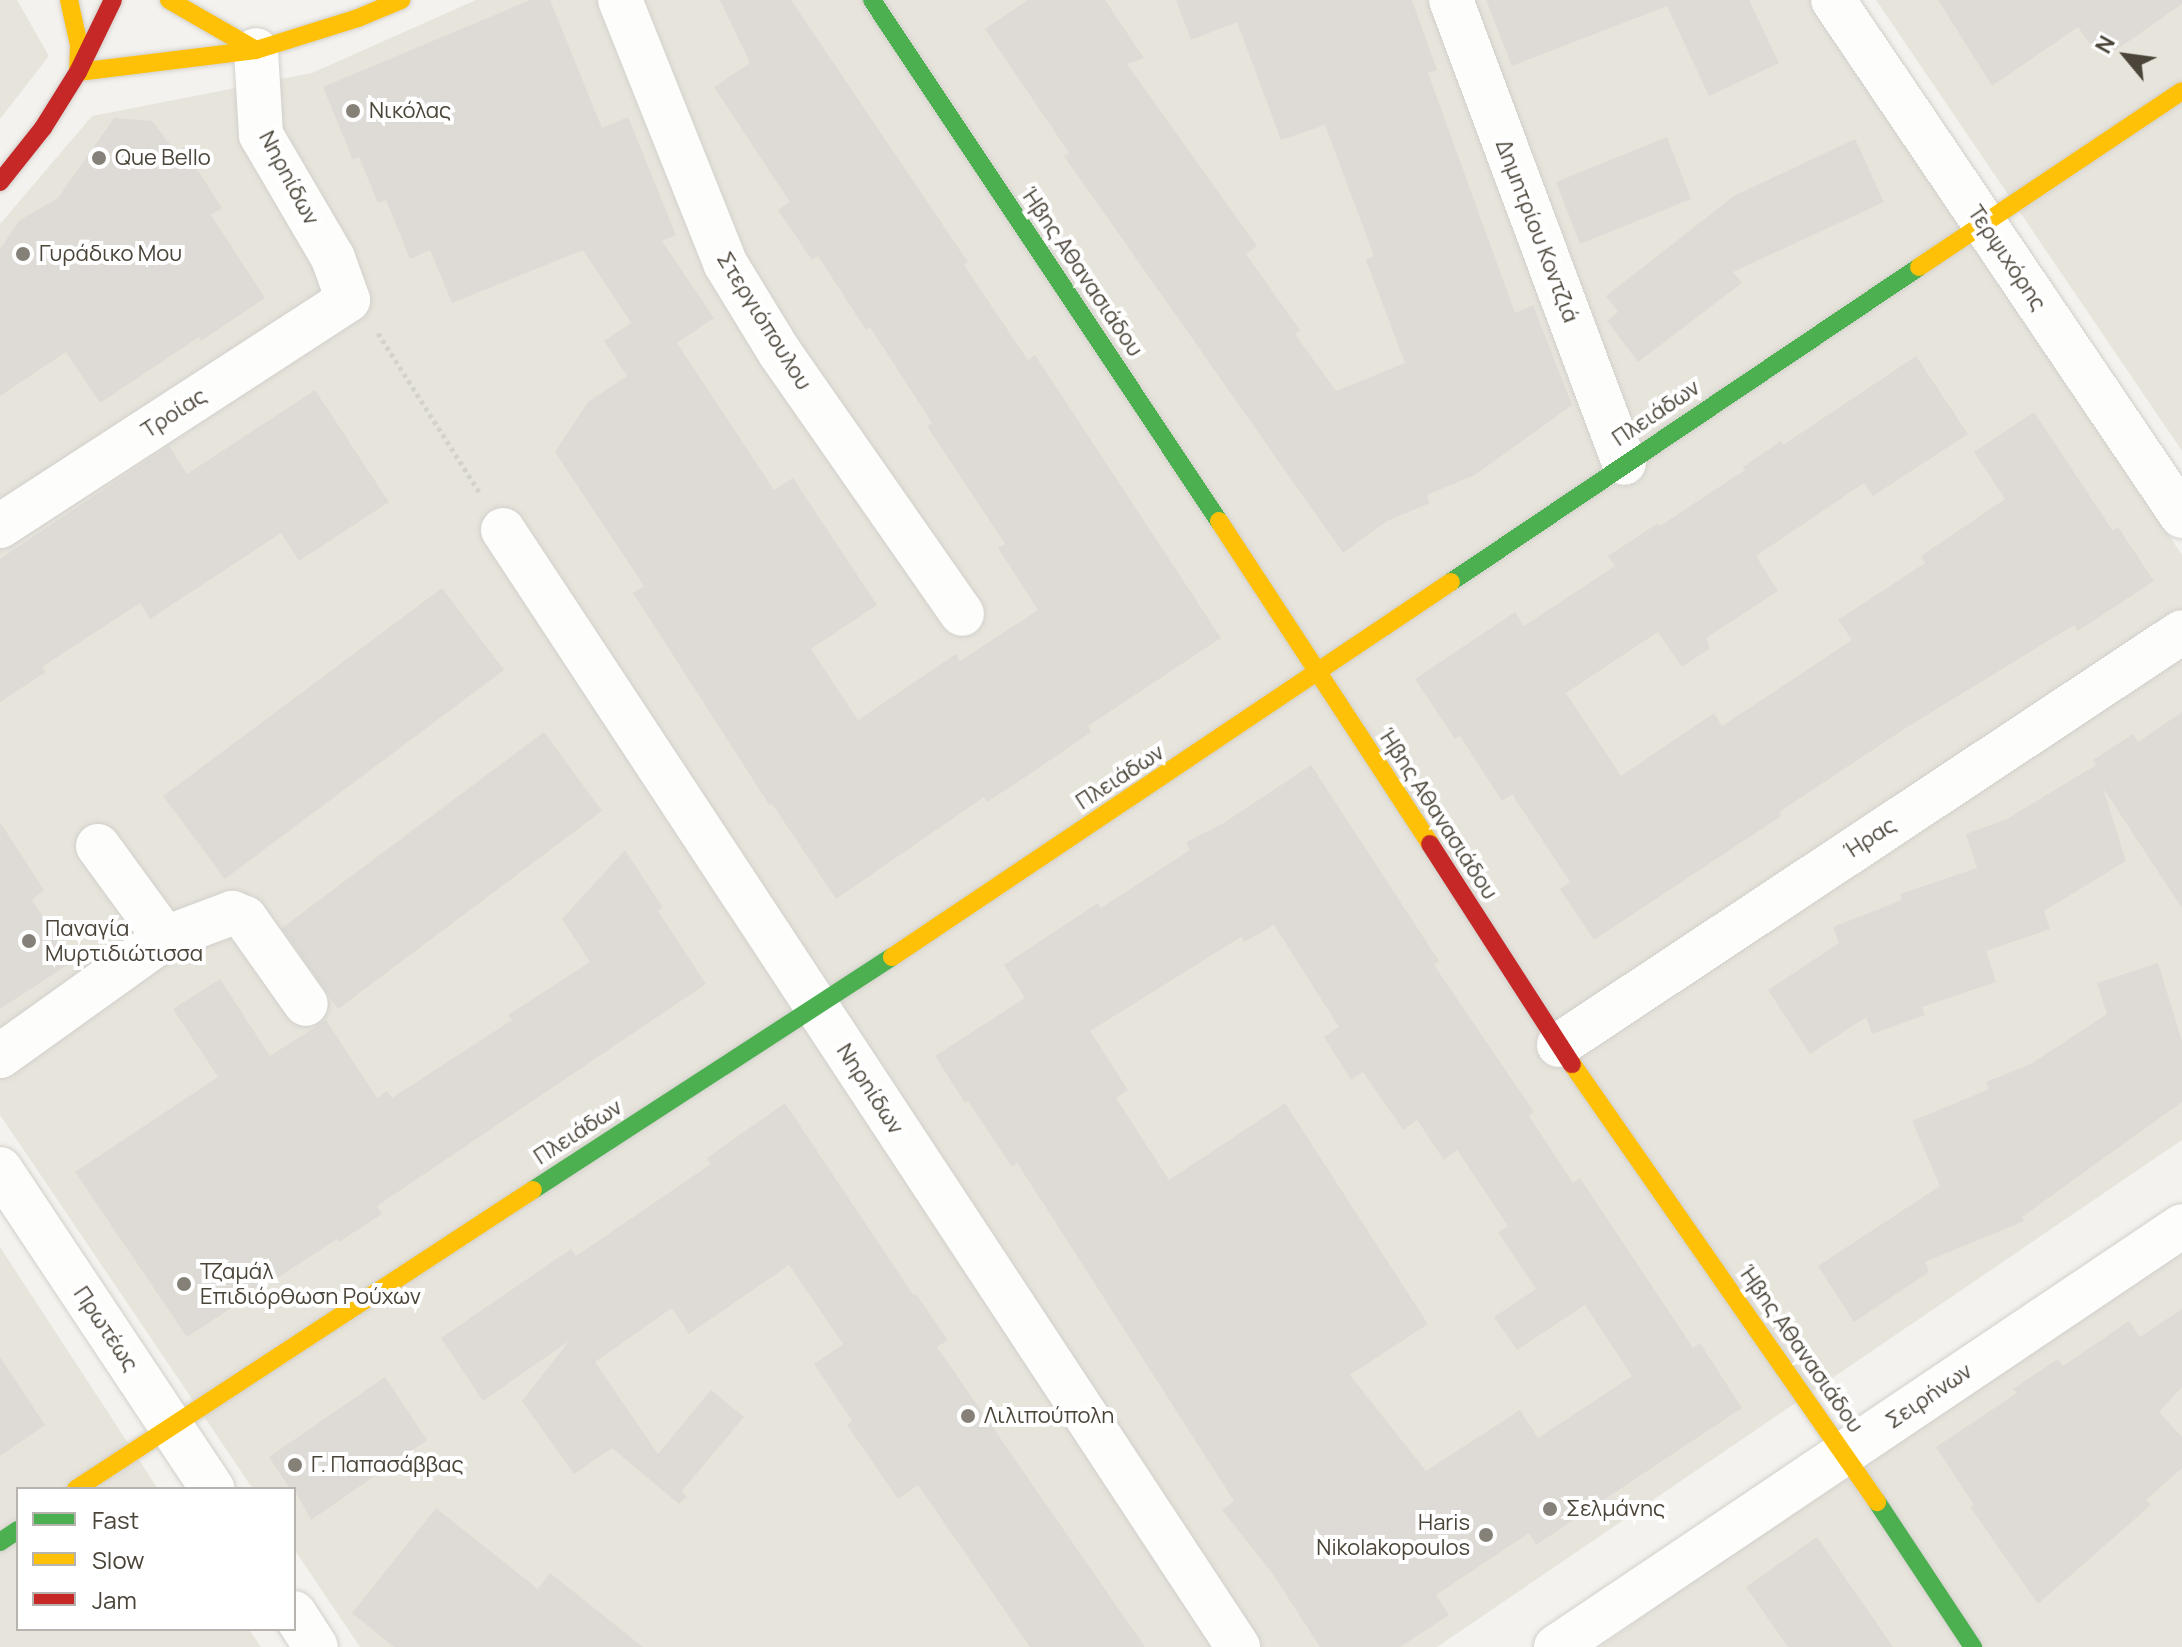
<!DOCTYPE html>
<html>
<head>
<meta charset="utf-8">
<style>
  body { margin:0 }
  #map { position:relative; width:2182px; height:1647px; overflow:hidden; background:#f4f2ee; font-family:Manrope,sans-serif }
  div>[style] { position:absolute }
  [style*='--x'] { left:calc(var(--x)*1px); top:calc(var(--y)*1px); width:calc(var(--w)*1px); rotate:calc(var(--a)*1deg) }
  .residential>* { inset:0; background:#e7e4dc }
  .building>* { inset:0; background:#dedbd6 }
  .path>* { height:5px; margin-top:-2.5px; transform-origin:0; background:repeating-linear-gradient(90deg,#d3d2cc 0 4px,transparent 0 8px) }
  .roads { filter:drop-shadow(0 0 2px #d2d0cb) drop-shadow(0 0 2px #d2d0cb) }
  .street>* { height:44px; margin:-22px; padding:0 22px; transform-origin:22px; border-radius:22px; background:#fdfdfc }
  .fast>* { height:18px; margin:-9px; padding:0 9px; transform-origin:9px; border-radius:9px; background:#4caf50 }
  .slow>* { height:18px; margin:-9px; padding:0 9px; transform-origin:9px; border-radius:9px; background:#ffc107 }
  .jam>* { height:18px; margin:-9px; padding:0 9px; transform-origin:9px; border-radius:9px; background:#c62828 }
  .dots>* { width:22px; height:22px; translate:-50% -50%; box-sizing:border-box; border:4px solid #fff; border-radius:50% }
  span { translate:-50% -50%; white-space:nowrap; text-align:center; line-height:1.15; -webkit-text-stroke:8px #fff; paint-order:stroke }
  .poi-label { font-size:22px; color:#4b4439 }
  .left { translate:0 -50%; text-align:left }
  .right { translate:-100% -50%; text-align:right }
  .street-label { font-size:22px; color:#4b4439 }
  .legend { position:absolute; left:16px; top:1487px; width:280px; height:144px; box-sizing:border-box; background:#fff; border:2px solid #b7b4b0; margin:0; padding:10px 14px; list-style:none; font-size:24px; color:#4b4439 }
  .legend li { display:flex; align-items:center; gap:16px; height:40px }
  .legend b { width:40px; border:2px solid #b7b4b0 }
  .north { position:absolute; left:2086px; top:16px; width:80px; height:80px; -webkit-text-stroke:6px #fff; paint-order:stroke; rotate:299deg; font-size:22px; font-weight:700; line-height:32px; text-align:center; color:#4b4439 }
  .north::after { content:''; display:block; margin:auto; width:28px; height:36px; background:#4b4439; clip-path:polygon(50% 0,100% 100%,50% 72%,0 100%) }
</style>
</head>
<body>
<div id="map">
  <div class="residential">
    <div style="clip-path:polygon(0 0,17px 0,49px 56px,0 119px)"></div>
    <div style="clip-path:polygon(476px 0,1812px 0,2182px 555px,2182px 1140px,1437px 1647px,360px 1647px,294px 1549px,294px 1489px,253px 1489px,0 1115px,0 224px,92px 116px,312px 73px)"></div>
    <div style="clip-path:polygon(1876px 0,2182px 0,2182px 451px)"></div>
    <div style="clip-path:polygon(2182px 1239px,2182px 1647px,1599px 1647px)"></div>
    <div style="clip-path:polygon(0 1247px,158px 1489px,18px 1489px,18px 1629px,249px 1629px,261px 1647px,0 1647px)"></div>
  </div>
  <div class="building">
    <div style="clip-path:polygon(530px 0,550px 0,602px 128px,628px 117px,676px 235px,662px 241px,714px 318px,677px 343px,774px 490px,793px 478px,877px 605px,811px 649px,858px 720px,956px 654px,960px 661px,1038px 610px,998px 548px,1005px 544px,927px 426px,932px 423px,870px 327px,866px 330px,818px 256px,812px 260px,778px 210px,790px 202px,714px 87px,750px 63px,720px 0,791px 0,968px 262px,964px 265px,1028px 360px,1035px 355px,1221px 638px,1088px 726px,1091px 732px,1033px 772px,987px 802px,984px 797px,836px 899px,772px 804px,770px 806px,633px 593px,644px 586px,555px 452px,588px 402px,627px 376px,604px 341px,631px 323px,583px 250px,452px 303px,430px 250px,410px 259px,386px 200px,378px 203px,359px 157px,353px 160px,323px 87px)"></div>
    <div style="clip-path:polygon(1028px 0,1105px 0,1144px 58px,1127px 64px,1257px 246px,1246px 254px,1300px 330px,1295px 334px,1336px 391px,1405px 363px,1366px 260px,1374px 256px,1325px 125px,1281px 140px,1237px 22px,1191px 40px,1176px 0,1412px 0,1437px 70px,1428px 73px,1515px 313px,1533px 305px,1572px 405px,1475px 475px,1427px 495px,1430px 503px,1387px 521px,1343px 553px,1064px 156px,1069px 153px,985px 29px)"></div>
    <div style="clip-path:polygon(1486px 0,1749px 0,1779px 63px,1709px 96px,1667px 6px,1512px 66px)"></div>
    <div style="clip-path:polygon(1938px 0,2182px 0,2182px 4px,2109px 55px,2100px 42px,2092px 47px,2078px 27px,1992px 86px)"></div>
    <div style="clip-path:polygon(114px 118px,152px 121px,176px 152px,183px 147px,222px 208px,211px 215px,265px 298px,201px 341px,199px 337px,100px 403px,66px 352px,0 396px,0 249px,20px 220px,58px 198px)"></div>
    <div style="clip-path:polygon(1667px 137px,1691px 199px,1580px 244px,1556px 182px)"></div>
    <div style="clip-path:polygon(1855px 139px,1884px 202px,1733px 272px,1742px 283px,1638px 362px,1607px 321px,1618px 312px,1606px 296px,1734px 196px)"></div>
    <div style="clip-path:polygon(1916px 356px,1968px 434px,1873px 496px,1864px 483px,1756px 556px,1778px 591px,1706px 638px,1710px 648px,1682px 667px,1658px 632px,1566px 693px,1621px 776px,1714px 713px,1722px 726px,1852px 640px,1838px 620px,1925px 563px,1921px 556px,2005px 499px,1974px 452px,2034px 412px,2113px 531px,2118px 527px,2154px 581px,2078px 631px,2074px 625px,1909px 726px,1779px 812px,1781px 816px,1594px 940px,1560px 889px,1570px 882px,1512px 794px,1502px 801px,1460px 736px,1455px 739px,1415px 679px,1515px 612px,1524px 626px,1615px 566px,1608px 556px,1658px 523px,1660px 526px,1745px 470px,1743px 467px,1781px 441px,1783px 445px)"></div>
    <div style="clip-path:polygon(315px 390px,389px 502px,299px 561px,281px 533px,150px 619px,140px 603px,42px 667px,46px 672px,0 702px,0 559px,169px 446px,187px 474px)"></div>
    <div style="clip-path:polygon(442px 588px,504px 670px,225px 879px,163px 796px)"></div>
    <div style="clip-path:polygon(2182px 712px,2182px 908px,2103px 788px,2126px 861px,2044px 911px,2050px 929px,1986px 951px,1996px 982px,1922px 1007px,1925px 1015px,1872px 1034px,1866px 1017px,1810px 1054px,1768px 990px,1839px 943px,1833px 927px,1902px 900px,1900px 894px,1977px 868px,1966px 834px,2007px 819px,2096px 765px,2093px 760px,2133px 734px,2138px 742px)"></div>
    <div style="clip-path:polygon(544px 732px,602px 811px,338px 1009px,282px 928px)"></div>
    <div style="clip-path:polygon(evenodd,1311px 765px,1439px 961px,1434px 965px,1534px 1112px,1529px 1116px,1573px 1183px,1580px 1178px,1693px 1348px,1700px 1343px,1742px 1408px,1536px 1545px,1529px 1533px,1436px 1595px,1449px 1615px,1400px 1647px,1320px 1647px,1272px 1573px,1222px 1510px,1234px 1501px,1052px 1217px,1017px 1163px,1012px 1167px,968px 1101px,965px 1103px,935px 1056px,1025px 998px,1004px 965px,1098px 903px,1101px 908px,1190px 850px,1186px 842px,1222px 824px,1311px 765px,1274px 925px,1339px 1027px,1324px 1037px,1351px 1080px,1363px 1072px,1403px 1130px,1417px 1120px,1444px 1160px,1457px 1150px,1508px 1226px,1498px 1232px,1536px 1289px,1494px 1317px,1517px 1350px,1585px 1305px,1632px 1376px,1538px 1438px,1520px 1410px,1426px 1471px,1350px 1375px,1428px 1324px,1285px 1103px,1169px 1180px,1116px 1098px,1128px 1090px,1090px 1031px,1241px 937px,1244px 942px,1274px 925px)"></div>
    <div style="clip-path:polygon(0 822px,44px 890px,32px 900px,72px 962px,0 1009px)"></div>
    <div style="clip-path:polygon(625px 850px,663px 908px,658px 911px,706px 984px,377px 1206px,382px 1214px,339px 1242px,337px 1239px,187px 1337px,75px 1172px,218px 1077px,173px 1009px,220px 979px,270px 1056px,326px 1020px,377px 1098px,387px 1091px,392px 1098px,512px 1020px,508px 1015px,590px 962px,562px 919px)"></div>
    <div style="clip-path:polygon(2158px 963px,2182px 1041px,2182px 1102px,2022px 1217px,2024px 1221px,1925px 1262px,1929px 1272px,1854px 1322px,1818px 1266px,1940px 1186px,1912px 1121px,1989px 1089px,1986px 1082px,2031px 1064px,2107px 1014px,2097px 983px)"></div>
    <div style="clip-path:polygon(785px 1103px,914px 1296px,916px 1294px,948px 1340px,937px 1347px,1145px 1647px,1030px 1647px,918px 1485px,898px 1499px,847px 1425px,852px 1421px,814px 1364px,843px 1344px,789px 1265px,689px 1334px,672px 1308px,595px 1362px,658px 1454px,711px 1390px,744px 1417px,682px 1491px,687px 1497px,679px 1504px,612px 1448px,574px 1474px,522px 1401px,569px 1341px,483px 1401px,441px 1338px,571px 1249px,576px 1256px,711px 1164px,707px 1158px)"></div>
    <div style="clip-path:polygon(2182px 1309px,2182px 1387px,2159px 1412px,2182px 1437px,2182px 1468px,2146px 1500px,2151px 1505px,2038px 1604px,1970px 1507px,1974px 1505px,1936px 1447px,2017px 1393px,2013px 1389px,2058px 1359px,2063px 1366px,2129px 1321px,2140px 1337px)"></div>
    <div style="clip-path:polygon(0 1357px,45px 1425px,0 1456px)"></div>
    <div style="clip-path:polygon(385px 1377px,427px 1440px,311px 1520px,294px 1489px,290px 1489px,269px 1457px)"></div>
    <div style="clip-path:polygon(436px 1508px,538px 1589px,550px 1573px,643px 1647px,394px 1647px,352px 1613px)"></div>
    <div style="clip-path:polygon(1817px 1537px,1893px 1647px,1788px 1647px,1746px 1587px)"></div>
  </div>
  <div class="path">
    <div style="--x:378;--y:333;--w:190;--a:57.5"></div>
  </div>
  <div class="roads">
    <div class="street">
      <div style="--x:620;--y:0;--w:283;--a:68.2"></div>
      <div style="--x:725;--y:263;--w:105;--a:58.6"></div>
      <div style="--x:780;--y:353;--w:318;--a:55.1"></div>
      <div style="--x:1451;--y:0;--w:494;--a:69.5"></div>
      <div style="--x:1833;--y:0;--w:623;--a:55.93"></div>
      <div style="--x:0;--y:526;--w:415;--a:-33"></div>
      <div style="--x:348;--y:300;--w:45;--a:-109.7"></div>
      <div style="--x:333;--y:258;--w:143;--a:-120.3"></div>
      <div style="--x:261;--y:135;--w:85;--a:-93.4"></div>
      <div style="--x:503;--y:530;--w:1337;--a:56.65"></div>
      <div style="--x:98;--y:846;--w:114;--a:53.9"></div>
      <div style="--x:1559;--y:1045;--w:747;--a:-33.54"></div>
      <div style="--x:0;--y:1056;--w:203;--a:-35.6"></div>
      <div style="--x:165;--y:938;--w:72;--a:-20.5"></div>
      <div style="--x:232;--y:913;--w:14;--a:21"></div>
      <div style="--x:245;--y:918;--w:105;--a:54.7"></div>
      <div style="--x:0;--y:1169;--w:384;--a:56.4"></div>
      <div style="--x:294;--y:1613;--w:40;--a:57.1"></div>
      <div style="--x:1556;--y:1647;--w:754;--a:-33.92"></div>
    </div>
    <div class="fast">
      <div style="--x:872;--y:0;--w:626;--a:56.34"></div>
      <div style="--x:1451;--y:582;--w:564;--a:-33.94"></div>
      <div style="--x:533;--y:1190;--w:428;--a:-33"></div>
      <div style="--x:1877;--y:1502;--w:174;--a:56.5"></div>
      <div style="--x:0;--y:1542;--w:22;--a:-34"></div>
    </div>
    <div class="slow">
      <div style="--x:69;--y:0;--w:46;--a:77.5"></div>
      <div style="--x:79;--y:45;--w:27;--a:92"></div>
      <div style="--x:169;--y:0;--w:100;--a:29.9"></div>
      <div style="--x:78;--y:72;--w:179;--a:-7"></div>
      <div style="--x:256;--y:50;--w:107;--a:-17.4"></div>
      <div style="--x:358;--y:18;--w:47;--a:-22.7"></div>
      <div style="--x:1919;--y:267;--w:316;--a:-33.8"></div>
      <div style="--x:1219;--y:521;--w:386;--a:56.8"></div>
      <div style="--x:892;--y:957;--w:673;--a:-33.86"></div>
      <div style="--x:1572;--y:1064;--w:534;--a:55.15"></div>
      <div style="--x:76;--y:1489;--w:546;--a:-33.2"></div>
    </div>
    <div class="jam">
      <div style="--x:0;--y:182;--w:69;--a:-51.5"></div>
      <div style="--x:43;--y:128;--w:66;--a:-58"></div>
      <div style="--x:78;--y:72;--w:80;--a:-64.1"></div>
      <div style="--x:1430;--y:844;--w:262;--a:57.2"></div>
    </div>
  </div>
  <div class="dots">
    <div style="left:353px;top:111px;background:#868178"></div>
    <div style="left:99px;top:158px;background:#868178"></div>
    <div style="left:23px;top:254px;background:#868178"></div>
    <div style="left:29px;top:941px;background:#868178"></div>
    <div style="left:184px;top:1284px;background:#868178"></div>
    <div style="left:968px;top:1416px;background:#868178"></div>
    <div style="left:295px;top:1465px;background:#868178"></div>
    <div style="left:1550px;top:1509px;background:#868178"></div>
    <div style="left:1486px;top:1535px;background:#868178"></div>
  </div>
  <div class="poi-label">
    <span class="left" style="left:369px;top:111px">Νικόλας</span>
    <span class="left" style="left:115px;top:158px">Que Bello</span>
    <span class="left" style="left:39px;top:254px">Γυράδικο Μου</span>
    <span class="left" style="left:45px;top:941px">Παναγία<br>Μυρτιδιώτισσα</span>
    <span class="left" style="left:200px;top:1284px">Τζαμάλ<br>Επιδιόρθωση Ρούχων</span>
    <span class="left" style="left:984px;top:1416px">Λιλιπούπολη</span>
    <span class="left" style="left:311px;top:1465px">Γ. Παπασάββας</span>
    <span class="left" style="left:1566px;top:1509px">Σελμάνης</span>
    <span class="right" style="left:1470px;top:1535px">Haris<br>Nikolakopoulos</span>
  </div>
  <div class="street-label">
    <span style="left:289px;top:178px;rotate:62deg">Νηρηίδων</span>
    <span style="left:1537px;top:231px;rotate:69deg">Δημητρίου Κοντζιά</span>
    <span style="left:2007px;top:258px;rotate:56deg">Τερψιχόρης</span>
    <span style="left:1082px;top:272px;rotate:56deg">Ήβης Αθανασιάδου</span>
    <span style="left:764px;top:321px;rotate:58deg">Στεργιόπουλου</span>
    <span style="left:174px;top:413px;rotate:-33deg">Τροίας</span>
    <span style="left:1656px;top:413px;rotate:-34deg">Πλειάδων</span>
    <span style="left:1120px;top:777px;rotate:-33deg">Πλειάδων</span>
    <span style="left:1438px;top:814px;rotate:57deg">Ήβης Αθανασιάδου</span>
    <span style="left:1870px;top:838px;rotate:-33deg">Ήρας</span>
    <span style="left:870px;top:1089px;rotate:57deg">Νηρηίδων</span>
    <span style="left:578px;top:1132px;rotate:-33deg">Πλειάδων</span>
    <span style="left:106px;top:1329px;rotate:56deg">Πρωτέως</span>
    <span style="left:1801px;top:1349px;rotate:55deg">Ήβης Αθανασιάδου</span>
    <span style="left:1929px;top:1396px;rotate:-34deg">Σειρήνων</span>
  </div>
  <ul class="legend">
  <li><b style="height:10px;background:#4caf50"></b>Fast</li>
  <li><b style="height:10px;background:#ffc107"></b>Slow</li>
  <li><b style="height:10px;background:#c62828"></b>Jam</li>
  </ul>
  <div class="north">N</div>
</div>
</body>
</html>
